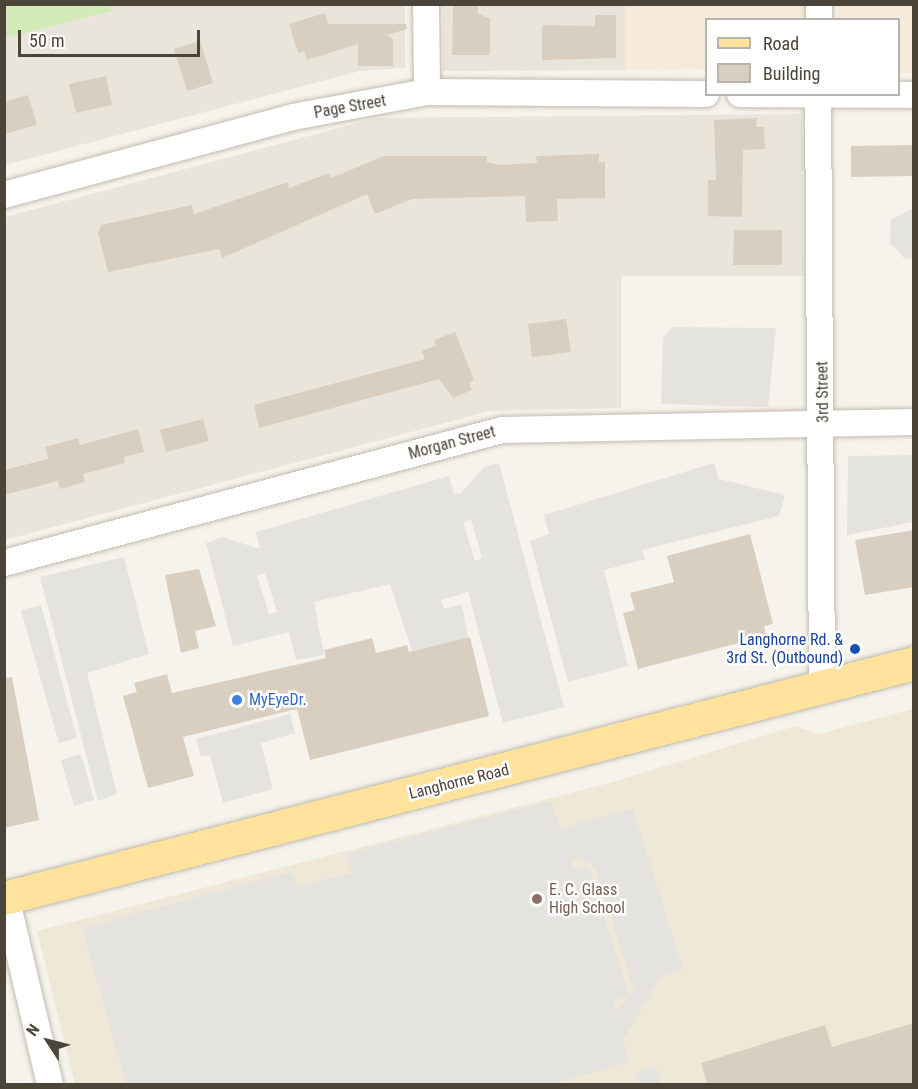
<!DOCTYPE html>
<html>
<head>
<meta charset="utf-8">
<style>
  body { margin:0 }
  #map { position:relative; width:918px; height:1089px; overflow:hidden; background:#f6f3ec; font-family:"Roboto Condensed",sans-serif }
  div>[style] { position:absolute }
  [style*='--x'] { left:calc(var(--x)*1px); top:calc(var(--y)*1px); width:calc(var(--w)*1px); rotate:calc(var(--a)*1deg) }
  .residential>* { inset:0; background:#eae5da }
  .commercial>* { inset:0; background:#f7ead8 }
  .education>* { inset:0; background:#efe8d6 }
  .green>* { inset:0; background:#d2eab5 }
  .parking>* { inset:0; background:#e5e3e0 }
  .building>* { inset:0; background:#d8cfc1 }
  .roads { filter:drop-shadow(0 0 2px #c2bbae) drop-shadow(0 0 2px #c2bbae) }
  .minor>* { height:26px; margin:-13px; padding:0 13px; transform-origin:13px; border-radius:13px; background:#fff }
  .major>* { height:33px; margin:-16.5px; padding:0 16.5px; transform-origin:16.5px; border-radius:16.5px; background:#ffe39c }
  .dots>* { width:16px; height:16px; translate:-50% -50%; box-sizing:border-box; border:3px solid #fff; border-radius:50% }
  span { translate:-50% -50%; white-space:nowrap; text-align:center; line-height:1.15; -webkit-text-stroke:5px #fff; paint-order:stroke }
  .street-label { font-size:16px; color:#4b4439 }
  .transit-label { font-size:16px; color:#164399 }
  .right { translate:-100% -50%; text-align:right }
  .shop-label { font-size:16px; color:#366cbe }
  .left { translate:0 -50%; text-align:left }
  .education-label { font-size:16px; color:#785e54 }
  .frame { position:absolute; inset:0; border:6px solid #4b4439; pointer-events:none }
  .legend { position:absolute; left:705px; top:18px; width:195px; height:78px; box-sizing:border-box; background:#fff; border:2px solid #b7b4b0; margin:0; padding:8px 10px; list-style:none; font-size:18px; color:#4b4439 }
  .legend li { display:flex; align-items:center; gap:12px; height:30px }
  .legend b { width:30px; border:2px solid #b7b4b0 }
  .north { position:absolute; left:18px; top:1011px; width:60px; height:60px; -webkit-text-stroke:4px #fff; paint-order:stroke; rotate:306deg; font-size:16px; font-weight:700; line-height:24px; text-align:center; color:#4b4439 }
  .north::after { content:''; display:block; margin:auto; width:21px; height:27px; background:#4b4439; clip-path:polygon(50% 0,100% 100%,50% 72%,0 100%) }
  .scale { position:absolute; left:18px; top:30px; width:182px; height:27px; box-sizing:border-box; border:3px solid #4b4439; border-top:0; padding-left:8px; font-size:18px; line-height:21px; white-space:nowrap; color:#4b4439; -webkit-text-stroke:4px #fff; paint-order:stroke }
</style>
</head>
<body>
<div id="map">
  <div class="residential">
    <div style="clip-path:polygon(110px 5px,405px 5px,405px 68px,360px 71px,5px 165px,4px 38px,112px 11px)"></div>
    <div style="clip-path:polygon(443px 5px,625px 5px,625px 70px,443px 71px)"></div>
    <div style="clip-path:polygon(802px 114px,804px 276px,621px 276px,621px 408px,490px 411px,5px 540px,5px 217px,376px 118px)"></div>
  </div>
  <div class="commercial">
    <div style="clip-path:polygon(625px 5px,808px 5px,808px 19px,706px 20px,706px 69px,625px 70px)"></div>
    <div style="clip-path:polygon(838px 5px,913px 5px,913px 73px,899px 73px,898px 20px,838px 19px)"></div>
  </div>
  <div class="education">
    <div style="clip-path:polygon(913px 709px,913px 1084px,75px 1084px,37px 931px,613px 782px,795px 726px,819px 734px)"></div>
  </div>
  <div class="green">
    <div style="clip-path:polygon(4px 5px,110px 5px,112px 11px,5px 38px)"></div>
  </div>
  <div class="parking">
    <div style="clip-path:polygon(913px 208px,913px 259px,904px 258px,890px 243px,891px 220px)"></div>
    <div style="clip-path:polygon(672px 327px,776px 328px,768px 407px,661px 404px,663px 338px)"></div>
    <div style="clip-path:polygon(913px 455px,913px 522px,847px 535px,848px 456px)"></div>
    <div style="clip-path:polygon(evenodd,499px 463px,564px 707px,503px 723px,468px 592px,441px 600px,444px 609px,462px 604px,468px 638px,412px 651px,390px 584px,314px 602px,324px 655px,296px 660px,289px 632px,233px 646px,206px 543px,222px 537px,260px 549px,256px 532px,449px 476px,454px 494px,461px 493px,484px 467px,499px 463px,471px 519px,482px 558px,475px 561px,463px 522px,471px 519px,499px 463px,265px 573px,277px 612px,269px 614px,257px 576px,265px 573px)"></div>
    <div style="clip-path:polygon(714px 463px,719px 479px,785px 495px,779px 516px,642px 550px,645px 559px,604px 570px,628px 666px,568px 682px,530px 541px,549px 534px,544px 515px)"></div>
    <div style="clip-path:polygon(124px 557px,149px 654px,87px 673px,117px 794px,98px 801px,40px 577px)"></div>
    <div style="clip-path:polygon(41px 605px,77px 738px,59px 743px,21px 610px)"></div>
    <div style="clip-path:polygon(290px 714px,295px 733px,261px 743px,273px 789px,223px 803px,210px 755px,201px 757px,196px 739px)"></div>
    <div style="clip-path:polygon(81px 754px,94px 800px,74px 806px,61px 760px)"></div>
    <div style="clip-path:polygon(evenodd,551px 801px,560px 828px,633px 809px,683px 969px,660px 977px,623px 1040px,630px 1062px,553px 1084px,126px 1084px,82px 928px,291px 872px,299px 885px,353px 873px,346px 854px,551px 801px,578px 858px,590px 863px,598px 873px,634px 991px,616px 1012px,614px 1001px,629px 996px,588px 865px,573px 870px,570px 861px,578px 858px)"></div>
    <div style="clip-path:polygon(656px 1066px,662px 1084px,639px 1084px,635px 1073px)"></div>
  </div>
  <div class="building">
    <div style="clip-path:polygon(453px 4px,478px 4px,478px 13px,490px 19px,490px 55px,452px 55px)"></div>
    <div style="clip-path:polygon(325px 13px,328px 24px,406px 24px,407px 29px,387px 35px,393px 39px,393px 66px,358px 66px,358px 44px,307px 60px,304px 51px,298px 53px,289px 24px)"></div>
    <div style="clip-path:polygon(595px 15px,616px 15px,616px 58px,542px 60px,542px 25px,595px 26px)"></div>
    <div style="clip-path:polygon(200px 41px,213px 83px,187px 91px,174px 49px)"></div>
    <div style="clip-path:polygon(106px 76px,112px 105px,76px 113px,69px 84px)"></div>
    <div style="clip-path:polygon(28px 95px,37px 125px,4px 134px,4px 102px)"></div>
    <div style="clip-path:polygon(757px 118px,756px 127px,764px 127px,765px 149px,743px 150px,742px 217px,708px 216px,708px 180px,716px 180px,714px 120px)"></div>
    <div style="clip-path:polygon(914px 145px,914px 176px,851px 177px,851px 146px)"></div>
    <div style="clip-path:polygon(599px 154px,599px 162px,605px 162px,605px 198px,557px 199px,558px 221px,526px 222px,525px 196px,412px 199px,375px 214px,367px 194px,222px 258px,219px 249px,108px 272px,98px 233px,101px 225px,192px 205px,194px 214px,288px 182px,289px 188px,329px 173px,331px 178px,384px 156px,487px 156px,487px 162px,499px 165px,537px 163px,536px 156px)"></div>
    <div style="clip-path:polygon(734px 230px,782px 230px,782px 265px,733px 265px)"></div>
    <div style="clip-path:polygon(566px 319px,571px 352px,532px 357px,528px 324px)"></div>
    <div style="clip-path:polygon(455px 332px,474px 380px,469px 383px,472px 390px,453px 398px,439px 379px,259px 428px,254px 405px,425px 359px,422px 351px,436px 345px,434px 340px)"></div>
    <div style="clip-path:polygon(203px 419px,209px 441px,166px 452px,160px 430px)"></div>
    <div style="clip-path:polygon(138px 429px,144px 452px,124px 457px,125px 463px,83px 474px,85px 482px,60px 489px,58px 481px,4px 495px,4px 470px,48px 459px,45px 447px,78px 438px,80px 445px)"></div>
    <div style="clip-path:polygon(914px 530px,914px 587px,865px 595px,855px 540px)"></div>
    <div style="clip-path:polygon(750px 534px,773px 624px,764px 626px,766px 636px,638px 669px,623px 613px,635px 610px,630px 593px,674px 582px,667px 556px)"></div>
    <div style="clip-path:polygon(199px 569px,216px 626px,195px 631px,199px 648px,181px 653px,165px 575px)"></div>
    <div style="clip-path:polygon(470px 637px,489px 716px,310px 760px,297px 709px,183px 737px,194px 776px,148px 788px,123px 696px,137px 692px,134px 683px,167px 674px,172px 693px,326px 658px,324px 650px,372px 638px,376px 653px,407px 645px,409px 652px)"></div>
    <div style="clip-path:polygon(12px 677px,39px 820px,4px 828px,4px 678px)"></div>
    <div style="clip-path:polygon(914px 1023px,914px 1084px,707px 1084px,701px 1063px,825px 1025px,832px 1047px)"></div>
  </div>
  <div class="roads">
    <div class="minor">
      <div style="--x:426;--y:4;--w:88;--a:89.3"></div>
      <div style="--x:819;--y:20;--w:16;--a:-90"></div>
      <div style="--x:740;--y:94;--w:174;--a:0.3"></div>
      <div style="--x:818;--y:94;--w:595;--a:89.61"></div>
      <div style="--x:4;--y:195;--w:299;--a:-15.1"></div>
      <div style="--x:293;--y:117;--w:136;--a:-10.6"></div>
      <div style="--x:427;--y:92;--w:279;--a:0.4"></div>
      <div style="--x:4;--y:563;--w:515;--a:-14.95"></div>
      <div style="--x:502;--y:430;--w:412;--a:-1.1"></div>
      <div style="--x:6;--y:897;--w:192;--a:76.8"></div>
    </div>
    <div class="major">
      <div style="--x:4;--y:898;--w:940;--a:-14.48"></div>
    </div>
  </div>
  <div class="dots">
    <div style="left:855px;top:649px;background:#1a4fb4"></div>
    <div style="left:237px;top:700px;background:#3f7fe0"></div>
    <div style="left:537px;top:899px;background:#8d6e63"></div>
  </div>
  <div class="street-label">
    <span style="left:350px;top:107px;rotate:-10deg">Page Street</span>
    <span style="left:823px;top:392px;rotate:-91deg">3rd Street</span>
    <span style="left:452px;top:443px;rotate:-15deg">Morgan Street</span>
    <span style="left:459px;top:782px;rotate:-14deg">Langhorne Road</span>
  </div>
  <div class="transit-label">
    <span class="right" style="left:843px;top:649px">Langhorne Rd. &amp;<br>3rd St. (Outbound)</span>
  </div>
  <div class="shop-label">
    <span class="left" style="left:249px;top:700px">MyEyeDr.</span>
  </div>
  <div class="education-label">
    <span class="left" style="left:549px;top:899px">E. C. Glass<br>High School</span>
  </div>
  <div class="frame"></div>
  <ul class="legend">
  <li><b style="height:8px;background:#ffe39c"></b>Road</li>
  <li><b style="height:16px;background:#d8cfc1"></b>Building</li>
  </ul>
  <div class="north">N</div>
  <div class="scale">50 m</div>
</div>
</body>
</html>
